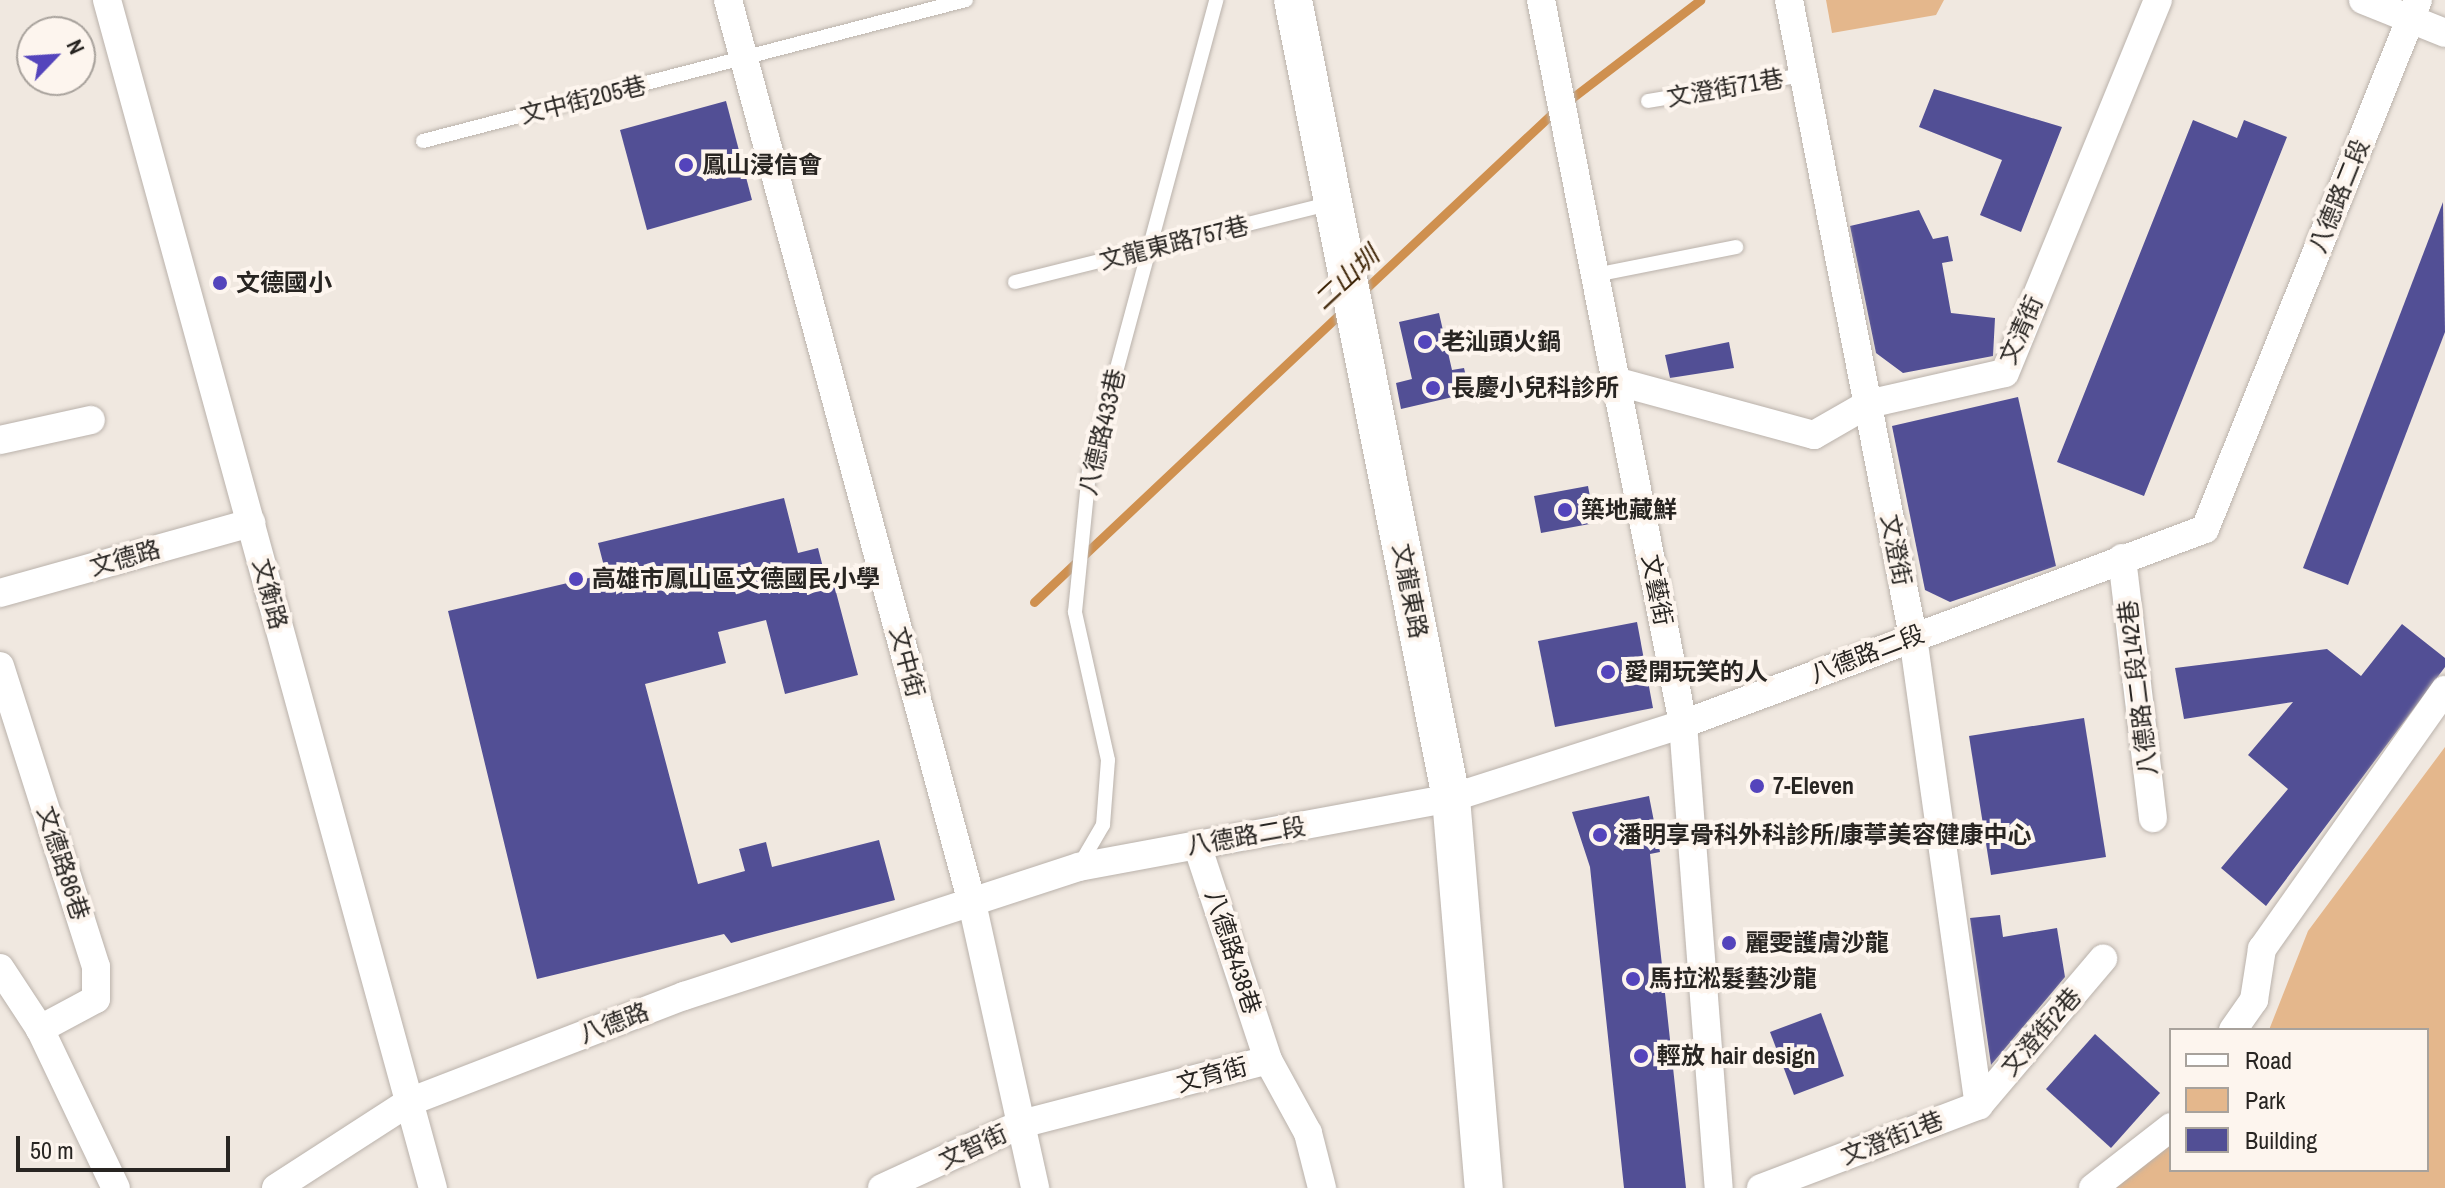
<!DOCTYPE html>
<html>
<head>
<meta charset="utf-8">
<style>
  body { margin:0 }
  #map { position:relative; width:2445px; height:1188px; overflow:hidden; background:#f0e8e0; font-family:"Archivo Narrow","Noto Sans TC",sans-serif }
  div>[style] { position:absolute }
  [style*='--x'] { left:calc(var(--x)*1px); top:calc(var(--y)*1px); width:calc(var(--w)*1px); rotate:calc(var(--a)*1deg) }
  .green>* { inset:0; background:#e4b78c }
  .stream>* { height:9px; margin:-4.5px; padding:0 4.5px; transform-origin:4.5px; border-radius:4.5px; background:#cf904f }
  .building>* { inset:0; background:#524f95 }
  .roads { filter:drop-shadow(0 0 2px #bab2ab) drop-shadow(0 0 2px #bab2ab) }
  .lane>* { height:14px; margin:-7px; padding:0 7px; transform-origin:7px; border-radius:7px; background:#fff }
  .street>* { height:28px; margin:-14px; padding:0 14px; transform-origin:14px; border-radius:14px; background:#fff }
  .secondary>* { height:38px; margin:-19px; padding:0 19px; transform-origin:19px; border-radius:19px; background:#fff }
  .dots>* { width:22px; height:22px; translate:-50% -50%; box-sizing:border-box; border:4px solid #fdf5ee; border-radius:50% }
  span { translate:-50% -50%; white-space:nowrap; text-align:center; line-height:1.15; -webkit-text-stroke:8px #fdf5ee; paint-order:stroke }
  .street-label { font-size:24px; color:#282522 }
  .poi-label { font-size:24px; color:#282522; font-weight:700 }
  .left { translate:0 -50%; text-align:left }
  .water-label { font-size:26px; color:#3e2507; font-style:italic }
  .legend { position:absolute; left:2169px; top:1028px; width:260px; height:144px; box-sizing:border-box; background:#fdf5ee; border:2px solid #a8a29c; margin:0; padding:10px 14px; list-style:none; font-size:24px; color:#282522 }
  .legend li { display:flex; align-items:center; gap:16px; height:40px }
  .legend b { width:40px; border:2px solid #a8a29c }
  .north { position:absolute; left:16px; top:16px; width:80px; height:80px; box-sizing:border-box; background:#fdf5ee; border:2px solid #a8a29c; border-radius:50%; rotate:65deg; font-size:22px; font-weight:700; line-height:32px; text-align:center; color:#282522 }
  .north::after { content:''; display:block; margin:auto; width:28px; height:36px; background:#5444bc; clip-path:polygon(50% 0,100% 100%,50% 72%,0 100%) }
  .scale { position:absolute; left:16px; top:1136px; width:214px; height:36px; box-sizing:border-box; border:4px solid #282522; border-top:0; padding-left:10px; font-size:24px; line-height:28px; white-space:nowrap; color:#282522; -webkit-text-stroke:6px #fdf5ee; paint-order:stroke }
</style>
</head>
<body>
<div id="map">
  <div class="green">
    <div style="clip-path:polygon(1826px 0,1944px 0,1936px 15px,1832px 33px)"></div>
    <div style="clip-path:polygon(2445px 747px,2445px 1188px,2116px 1188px,2171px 1141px,2171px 1170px,2427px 1170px,2427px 1030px,2269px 1030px,2308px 931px)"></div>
  </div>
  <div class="stream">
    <div style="--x:1361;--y:293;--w:266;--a:-43.2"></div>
    <div style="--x:1555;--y:111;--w:183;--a:-37.4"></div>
    <div style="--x:1034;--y:602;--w:427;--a:-43.3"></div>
  </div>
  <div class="building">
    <div style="clip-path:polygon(1934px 89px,2062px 127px,2021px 232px,1980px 215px,2002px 160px,1919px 127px)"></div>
    <div style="clip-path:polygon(726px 101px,752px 200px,647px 230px,620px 130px)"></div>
    <div style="clip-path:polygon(2193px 120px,2237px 138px,2244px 120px,2287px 137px,2144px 496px,2057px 462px)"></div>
    <div style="clip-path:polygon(2443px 202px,2445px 332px,2348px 585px,2303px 568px)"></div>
    <div style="clip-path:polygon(1919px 210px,1933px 239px,1948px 236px,1953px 261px,1942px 263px,1951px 313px,1995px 318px,1993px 356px,1903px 373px,1876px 353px,1850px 226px)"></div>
    <div style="clip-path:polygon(1439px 313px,1452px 370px,1464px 368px,1470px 393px,1401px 409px,1396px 383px,1412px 379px,1399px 322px)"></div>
    <div style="clip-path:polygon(1729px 342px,1734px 368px,1670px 378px,1665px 355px)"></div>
    <div style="clip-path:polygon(2018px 397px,2056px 566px,1950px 602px,1925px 590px,1892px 426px)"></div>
    <div style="clip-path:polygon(1588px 486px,1595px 523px,1541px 533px,1534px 496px)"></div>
    <div style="clip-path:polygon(784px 498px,798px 553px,818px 548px,826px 579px,832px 577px,858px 675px,785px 694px,766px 620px,718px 632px,726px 663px,645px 684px,698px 884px,745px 871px,739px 849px,766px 842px,772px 867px,879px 840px,895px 900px,731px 943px,724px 934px,537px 979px,448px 611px,606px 574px,598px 543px)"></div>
    <div style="clip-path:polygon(1637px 622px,1653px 708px,1555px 727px,1538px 641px)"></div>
    <div style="clip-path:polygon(2402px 624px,2445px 658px,2445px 667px,2266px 906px,2221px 868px,2288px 789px,2248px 755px,2293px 702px,2184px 719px,2175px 668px,2327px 649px,2361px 676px)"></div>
    <div style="clip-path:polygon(2084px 718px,2106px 857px,1991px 875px,1969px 736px)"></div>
    <div style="clip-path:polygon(1649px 796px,1660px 852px,1650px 854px,1686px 1188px,1624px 1188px,1590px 867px,1572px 812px)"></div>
    <div style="clip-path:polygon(2000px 915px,2003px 937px,2057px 928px,2065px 977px,1991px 1065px,1970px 918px)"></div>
    <div style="clip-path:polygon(1821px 1013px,1844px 1076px,1794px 1095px,1770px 1032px)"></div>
    <div style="clip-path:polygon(2095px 1034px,2160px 1093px,2111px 1148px,2046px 1089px)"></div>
  </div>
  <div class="roads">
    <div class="lane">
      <div style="--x:1648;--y:101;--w:157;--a:-9.5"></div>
      <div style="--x:423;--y:141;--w:561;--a:-14.56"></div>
      <div style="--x:1595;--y:275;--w:144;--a:-11.2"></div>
      <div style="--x:1015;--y:282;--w:328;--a:-14"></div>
      <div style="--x:1079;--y:866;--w:48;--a:-59.7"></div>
      <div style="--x:1103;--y:825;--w:65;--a:-85.6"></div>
      <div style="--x:1108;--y:760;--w:152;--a:-102.6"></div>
      <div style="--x:1075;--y:612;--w:141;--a:-84.3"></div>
      <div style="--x:1089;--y:472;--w:489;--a:-74.9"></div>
    </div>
    <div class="street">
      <div style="--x:107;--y:0;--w:1232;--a:74.66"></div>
      <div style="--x:728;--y:0;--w:935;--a:74.88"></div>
      <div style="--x:972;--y:903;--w:292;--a:77.5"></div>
      <div style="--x:1541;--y:0;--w:738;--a:78.9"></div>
      <div style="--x:1683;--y:724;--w:465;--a:85.6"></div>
      <div style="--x:1789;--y:0;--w:649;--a:78.98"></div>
      <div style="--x:1913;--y:637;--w:473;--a:82"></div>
      <div style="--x:2363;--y:0;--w:88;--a:21.9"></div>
      <div style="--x:1615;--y:381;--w:206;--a:15.2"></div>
      <div style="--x:1814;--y:435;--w:62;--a:-29.9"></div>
      <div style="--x:1868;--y:404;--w:140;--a:-12.8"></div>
      <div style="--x:2005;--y:373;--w:403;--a:-67.7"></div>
      <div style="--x:0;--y:440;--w:93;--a:-12.4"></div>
      <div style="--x:2122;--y:558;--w:262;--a:83.2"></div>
      <div style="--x:0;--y:593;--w:261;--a:-15.6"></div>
      <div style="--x:0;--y:666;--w:316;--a:72.3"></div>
      <div style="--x:96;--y:967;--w:32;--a:90"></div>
      <div style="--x:96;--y:999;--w:64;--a:151.8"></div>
      <div style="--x:1197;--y:845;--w:226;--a:71.7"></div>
      <div style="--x:0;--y:968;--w:73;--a:56.7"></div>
      <div style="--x:40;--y:1029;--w:176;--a:64.5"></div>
      <div style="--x:2233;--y:1030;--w:37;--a:-55"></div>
      <div style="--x:2254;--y:1000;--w:52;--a:-81.1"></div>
      <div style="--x:2262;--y:949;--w:317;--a:-54.8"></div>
      <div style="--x:276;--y:1188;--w:158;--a:-32.9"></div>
      <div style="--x:409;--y:1102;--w:295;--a:-21.1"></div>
      <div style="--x:684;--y:996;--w:416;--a:-18.1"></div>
      <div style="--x:1079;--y:867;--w:378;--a:-10.5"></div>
      <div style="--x:1451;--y:798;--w:244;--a:-17.7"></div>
      <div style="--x:1683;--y:724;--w:557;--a:-20.48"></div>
      <div style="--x:2205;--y:529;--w:570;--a:-68.07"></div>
      <div style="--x:882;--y:1188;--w:153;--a:-24.7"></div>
      <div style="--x:1021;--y:1124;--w:255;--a:-14.5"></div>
      <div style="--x:1268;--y:1060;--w:83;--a:61.3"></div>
      <div style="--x:1308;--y:1133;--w:57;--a:75.7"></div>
      <div style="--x:1761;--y:1188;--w:233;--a:-20.8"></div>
      <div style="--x:1979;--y:1105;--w:192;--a:-49.7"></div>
      <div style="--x:2093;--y:1188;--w:99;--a:-38"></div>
    </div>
    <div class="secondary">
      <div style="--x:1293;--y:0;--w:813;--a:78.8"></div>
      <div style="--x:1451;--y:798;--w:391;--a:85.2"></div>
    </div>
  </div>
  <div class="dots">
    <div style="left:686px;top:165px;background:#5444bc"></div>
    <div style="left:220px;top:283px;background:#5444bc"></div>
    <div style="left:1425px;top:342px;background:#5444bc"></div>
    <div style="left:1433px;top:388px;background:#5444bc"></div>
    <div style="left:1565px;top:510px;background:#5444bc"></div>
    <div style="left:576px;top:579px;background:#5444bc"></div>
    <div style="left:1608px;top:672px;background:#5444bc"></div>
    <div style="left:1757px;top:786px;background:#5444bc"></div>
    <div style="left:1600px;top:835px;background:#5444bc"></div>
    <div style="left:1729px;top:943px;background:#5444bc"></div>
    <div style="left:1633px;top:979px;background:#5444bc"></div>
    <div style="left:1641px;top:1056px;background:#5444bc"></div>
  </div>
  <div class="street-label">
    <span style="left:1725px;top:88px;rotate:-10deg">文澄街71巷</span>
    <span style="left:583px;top:100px;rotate:-14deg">文中街205巷</span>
    <span style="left:2339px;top:196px;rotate:-68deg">八德路二段</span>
    <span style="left:1174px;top:243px;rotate:-14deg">文龍東路757巷</span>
    <span style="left:2021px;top:330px;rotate:-66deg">文清街</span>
    <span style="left:1102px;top:432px;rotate:-77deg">八德路433巷</span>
    <span style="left:1896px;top:550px;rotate:79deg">文澄街</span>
    <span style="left:125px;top:558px;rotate:-16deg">文德路</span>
    <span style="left:1657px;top:590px;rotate:79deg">文藝街</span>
    <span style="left:1410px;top:591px;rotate:79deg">文龍東路</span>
    <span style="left:270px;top:594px;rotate:75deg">文衡路</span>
    <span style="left:1867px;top:654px;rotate:-21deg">八德路二段</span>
    <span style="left:907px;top:662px;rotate:75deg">文中街</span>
    <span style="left:2138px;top:688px;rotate:-97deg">八德路二段142巷</span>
    <span style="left:1246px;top:836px;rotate:-10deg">八德路二段</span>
    <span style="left:63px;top:863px;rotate:72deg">文德路86巷</span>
    <span style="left:1233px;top:952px;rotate:72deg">八德路438巷</span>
    <span style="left:614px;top:1023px;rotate:-21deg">八德路</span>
    <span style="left:2041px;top:1032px;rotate:-49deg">文澄街2巷</span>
    <span style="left:1212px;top:1075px;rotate:-15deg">文育街</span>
    <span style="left:1892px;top:1138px;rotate:-21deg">文澄街1巷</span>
    <span style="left:973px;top:1147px;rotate:-25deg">文智街</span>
  </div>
  <div class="poi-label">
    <span class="left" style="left:702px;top:165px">鳳山浸信會</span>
    <span class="left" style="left:236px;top:283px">文德國小</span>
    <span class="left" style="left:1441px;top:342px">老汕頭火鍋</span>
    <span class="left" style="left:1451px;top:388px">長慶小兒科診所</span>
    <span class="left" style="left:1581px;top:510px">築地藏鮮</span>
    <span class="left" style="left:592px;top:579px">高雄市鳳山區文德國民小學</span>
    <span class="left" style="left:1624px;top:672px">愛開玩笑的人</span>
    <span class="left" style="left:1773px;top:786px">7-Eleven</span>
    <span class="left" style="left:1618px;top:835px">潘明享骨科外科診所/康葶美容健康中心</span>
    <span class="left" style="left:1745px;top:943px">麗雯護膚沙龍</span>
    <span class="left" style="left:1649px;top:979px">馬拉淞髮藝沙龍</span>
    <span class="left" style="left:1657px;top:1056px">輕放 hair design</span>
  </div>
  <div class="water-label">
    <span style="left:1346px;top:278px;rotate:-43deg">二山圳</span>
  </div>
  <ul class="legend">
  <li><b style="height:10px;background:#fff"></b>Road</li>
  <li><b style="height:22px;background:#e4b78c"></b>Park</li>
  <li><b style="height:22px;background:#524f95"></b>Building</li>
  </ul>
  <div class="north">N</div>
  <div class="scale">50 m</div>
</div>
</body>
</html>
